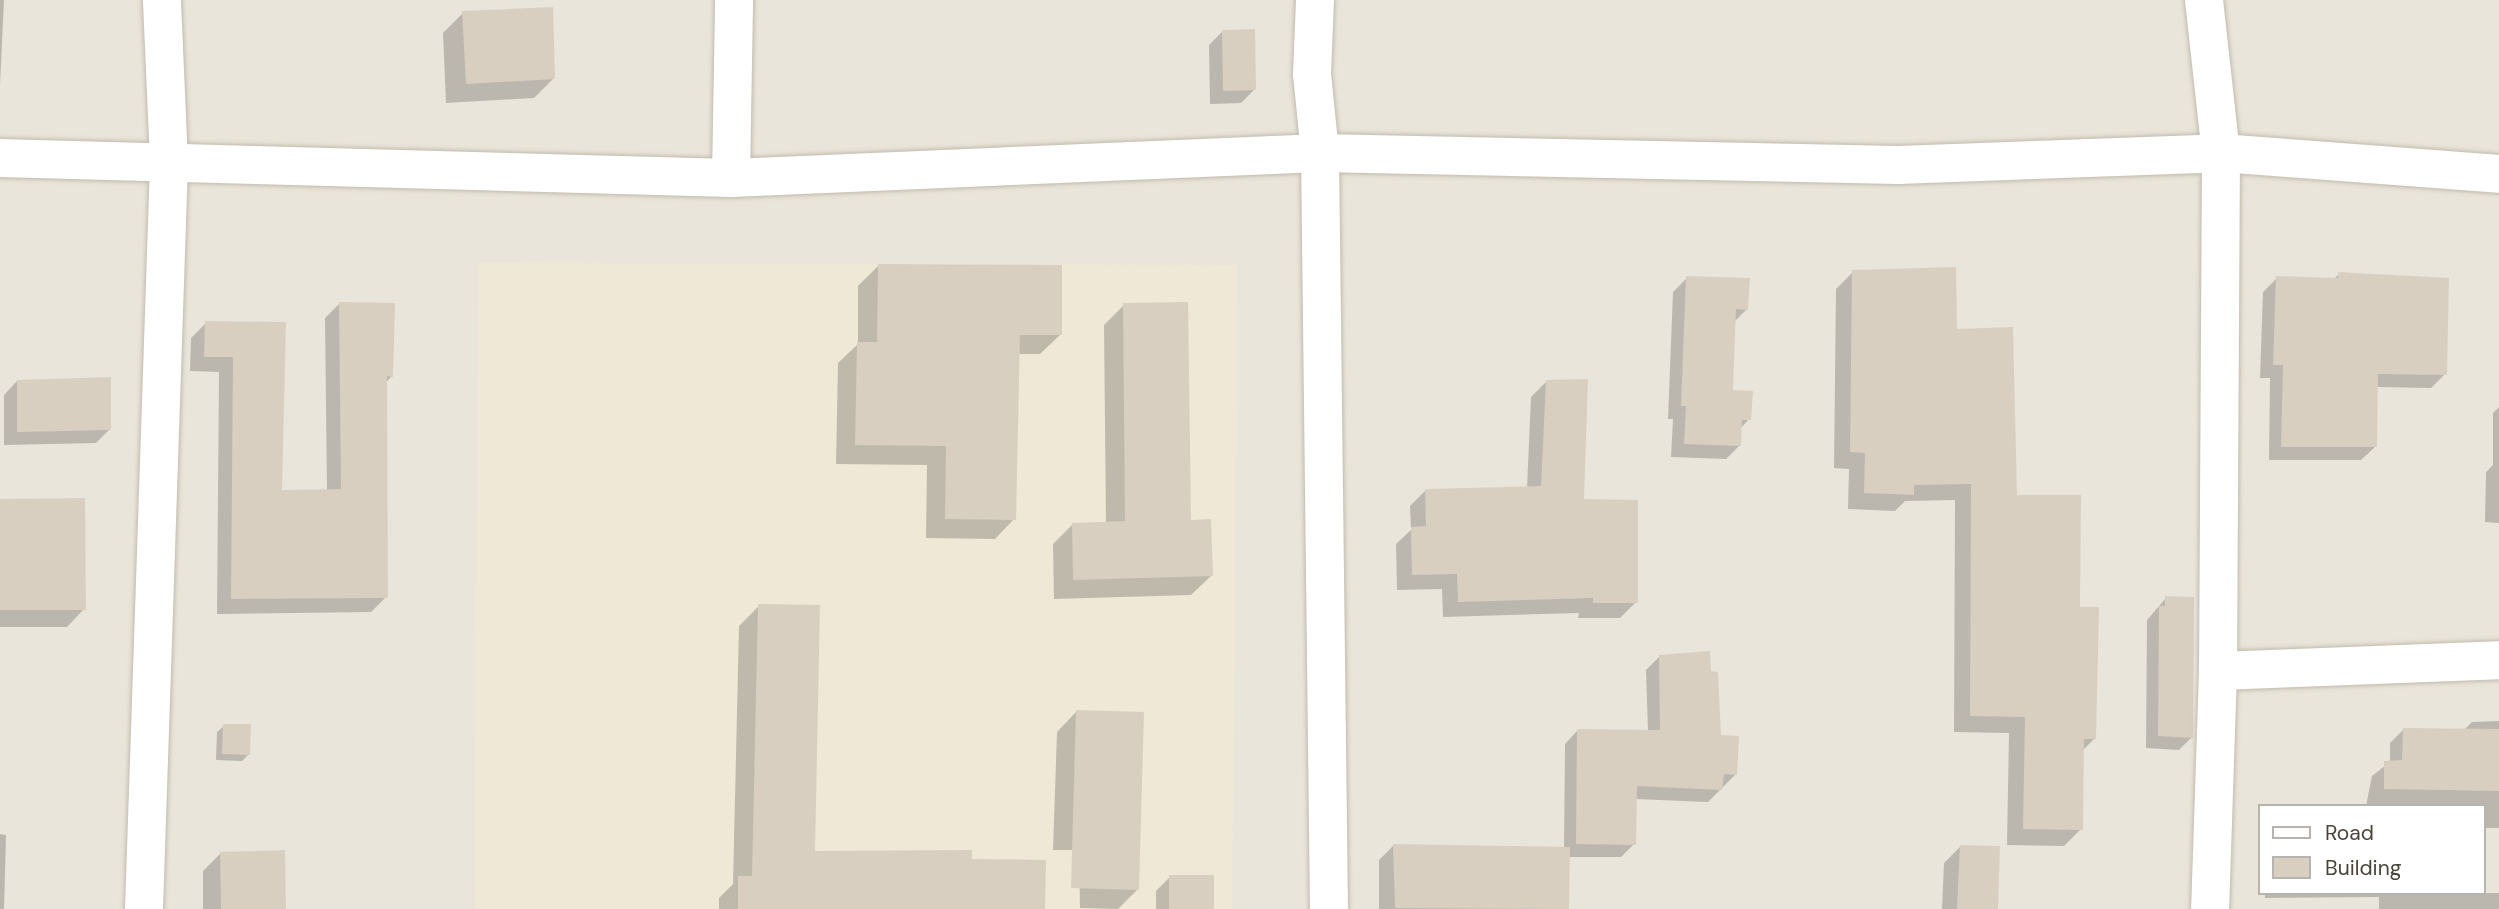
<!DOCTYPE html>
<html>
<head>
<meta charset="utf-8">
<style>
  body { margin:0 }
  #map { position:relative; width:2499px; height:909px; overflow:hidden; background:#f6f3ec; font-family:"DM Sans",sans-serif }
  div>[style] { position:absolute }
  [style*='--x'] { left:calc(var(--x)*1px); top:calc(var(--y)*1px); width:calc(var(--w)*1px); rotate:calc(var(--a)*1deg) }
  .residential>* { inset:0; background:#eae5da }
  .education>* { inset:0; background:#efe8d6 }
  .shadow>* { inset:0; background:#0003 }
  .building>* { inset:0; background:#d8cfc1 }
  .roads { filter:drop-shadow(0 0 2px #c2bbae) drop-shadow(0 0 2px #c2bbae) }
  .minor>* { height:38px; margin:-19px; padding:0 19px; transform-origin:19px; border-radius:19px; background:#fff }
  .tertiary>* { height:38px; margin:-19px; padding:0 19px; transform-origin:19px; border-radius:19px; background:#fff }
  span { translate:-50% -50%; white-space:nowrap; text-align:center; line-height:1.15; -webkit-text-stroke:5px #fff; paint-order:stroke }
  .legend { position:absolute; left:2258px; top:804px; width:228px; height:91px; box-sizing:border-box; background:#fff; border:2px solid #b7b4b0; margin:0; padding:9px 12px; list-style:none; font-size:21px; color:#4b4439 }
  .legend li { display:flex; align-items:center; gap:14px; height:35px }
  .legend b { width:35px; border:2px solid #b7b4b0 }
</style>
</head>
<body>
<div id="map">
  <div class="residential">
    <div style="clip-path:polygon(evenodd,0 0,2499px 0,2499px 909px,0 909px,0 0,2259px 806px,2483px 806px,2483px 893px,2259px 893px,2259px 806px)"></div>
  </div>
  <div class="education">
    <div style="clip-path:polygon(479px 263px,1237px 265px,1232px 909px,474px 909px)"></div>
  </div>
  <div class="shadow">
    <div style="clip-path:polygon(0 0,4px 0,0 85px)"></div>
    <div style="clip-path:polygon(463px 13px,554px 78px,534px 98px,446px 103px,443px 33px)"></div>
    <div style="clip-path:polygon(1223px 31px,1254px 90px,1241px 103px,1210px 104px,1209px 45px)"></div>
    <div style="clip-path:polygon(878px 266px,1060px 335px,1040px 354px,1018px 354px,1014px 519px,995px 539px,926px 538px,927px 465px,836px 464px,838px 363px,858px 344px,858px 286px)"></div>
    <div style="clip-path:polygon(1853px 272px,1955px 330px,2015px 497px,2078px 609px,2094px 739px,2082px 751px,2081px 829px,2064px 846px,2007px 845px,2009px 733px,1954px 732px,1955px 500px,1905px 501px,1895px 511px,1848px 509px,1849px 469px,1834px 468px,1836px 289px)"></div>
    <div style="clip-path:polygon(2339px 274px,2445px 374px,2431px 388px,2376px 387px,2375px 447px,2361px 460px,2269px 460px,2270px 378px,2260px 378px,2263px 292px,2277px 278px,2333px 280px)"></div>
    <div style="clip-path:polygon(1687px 278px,1747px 309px,1734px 322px,1732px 392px,1749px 419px,1740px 429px,1739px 446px,1726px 459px,1671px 457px,1673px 419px,1668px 419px,1673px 292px)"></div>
    <div style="clip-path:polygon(340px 303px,392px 376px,385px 383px,386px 597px,371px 612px,217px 614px,219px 372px,190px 371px,191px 338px,206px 323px,285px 324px,281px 492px,327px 491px,325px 318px)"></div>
    <div style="clip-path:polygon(1124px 305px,1189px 521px,1211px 576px,1191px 595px,1054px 599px,1053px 544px,1073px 524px,1106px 523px,1104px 325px)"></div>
    <div style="clip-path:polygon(17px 381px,110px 429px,96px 443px,4px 445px,4px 395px)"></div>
    <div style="clip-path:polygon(1547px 381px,1582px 501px,1636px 602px,1620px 618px,1578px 618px,1579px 613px,1443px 617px,1442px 589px,1397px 590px,1396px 544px,1411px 530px,1410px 506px,1426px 490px,1527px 488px,1531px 397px)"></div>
    <div style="clip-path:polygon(2499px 407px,2499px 523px,2485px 522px,2486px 472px,2493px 465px,2493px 413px)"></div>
    <div style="clip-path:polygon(0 501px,84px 609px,67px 627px,0 627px)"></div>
    <div style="clip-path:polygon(2166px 598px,2192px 737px,2179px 750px,2146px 748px,2147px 620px)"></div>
    <div style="clip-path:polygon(759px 606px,813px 853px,971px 861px,1043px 909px,719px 909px,719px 898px,733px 884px,739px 626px)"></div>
    <div style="clip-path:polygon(1659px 657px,1719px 737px,1736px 774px,1708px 802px,1635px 799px,1634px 844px,1621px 857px,1568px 857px,1567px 909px,1379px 909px,1379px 860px,1393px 846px,1564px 848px,1565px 744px,1577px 731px,1648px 731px,1646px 670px)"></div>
    <div style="clip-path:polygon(1076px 712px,1138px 889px,1118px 909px,1080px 908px,1079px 850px,1053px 850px,1057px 732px)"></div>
    <div style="clip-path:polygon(2499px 721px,2499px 828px,2483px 828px,2483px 806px,2366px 806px,2372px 776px,2390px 762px,2390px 743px,2403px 730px,2464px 730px,2472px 722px)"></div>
    <div style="clip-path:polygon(224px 726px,249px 754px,242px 761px,216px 760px,217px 732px)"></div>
    <div style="clip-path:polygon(0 834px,6px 835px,4px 909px,0 909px)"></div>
    <div style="clip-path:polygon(1960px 847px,1996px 909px,1942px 909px,1944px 863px)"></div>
    <div style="clip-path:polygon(220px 854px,285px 909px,203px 909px,203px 871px)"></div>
    <div style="clip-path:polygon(1170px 877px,1213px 909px,1156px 909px,1156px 891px)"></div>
    <div style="clip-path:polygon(2265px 893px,2499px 893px,2499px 909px,2379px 909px,2379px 897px,2265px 898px)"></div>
  </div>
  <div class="building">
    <div style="clip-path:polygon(553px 7px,555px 79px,466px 84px,462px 11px)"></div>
    <div style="clip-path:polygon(1255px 29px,1256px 90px,1223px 91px,1222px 30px)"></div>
    <div style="clip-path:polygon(878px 264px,1062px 265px,1062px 335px,1020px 335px,1016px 520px,945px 519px,946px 446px,855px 445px,857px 342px,877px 342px)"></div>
    <div style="clip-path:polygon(1956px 267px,1957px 329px,2013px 327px,2017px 495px,2081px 495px,2080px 607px,2099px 607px,2096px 739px,2084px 739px,2083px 830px,2023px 829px,2025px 717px,1970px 716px,1971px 484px,1914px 485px,1914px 495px,1864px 493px,1865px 453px,1850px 452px,1852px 270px)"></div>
    <div style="clip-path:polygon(2338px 272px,2449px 278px,2447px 375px,2378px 374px,2377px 447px,2281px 447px,2283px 365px,2273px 365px,2276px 276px,2338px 278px)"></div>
    <div style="clip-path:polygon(1686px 276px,1750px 278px,1748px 310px,1736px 309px,1733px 390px,1753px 391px,1751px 420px,1742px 420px,1741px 446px,1684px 444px,1686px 406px,1681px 406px)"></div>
    <div style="clip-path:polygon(339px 302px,395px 303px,393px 377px,387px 376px,388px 598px,231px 599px,233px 357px,204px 357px,205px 321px,286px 322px,282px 490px,341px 489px)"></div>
    <div style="clip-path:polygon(1188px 302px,1191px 520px,1211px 519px,1213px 576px,1073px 580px,1072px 523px,1125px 521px,1123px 303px)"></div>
    <div style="clip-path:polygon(111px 377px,111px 430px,17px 432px,17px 380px)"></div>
    <div style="clip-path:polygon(1588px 379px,1584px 499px,1638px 500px,1638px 603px,1593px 603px,1593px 598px,1458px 602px,1457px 574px,1412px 575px,1411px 527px,1426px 526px,1425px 489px,1541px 486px,1546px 380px)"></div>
    <div style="clip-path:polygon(85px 498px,86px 610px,0 610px,0 499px)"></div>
    <div style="clip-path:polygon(2165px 596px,2194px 597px,2193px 738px,2158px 736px,2159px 606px,2165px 606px)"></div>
    <div style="clip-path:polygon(758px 604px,820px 605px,815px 851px,972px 850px,972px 859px,1046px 860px,1045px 909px,738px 909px,738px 876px,752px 876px)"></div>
    <div style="clip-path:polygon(1710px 651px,1711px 671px,1718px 672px,1721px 735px,1739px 736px,1737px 775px,1724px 774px,1722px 790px,1637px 786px,1636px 845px,1576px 844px,1577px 729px,1660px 730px,1659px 655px)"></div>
    <div style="clip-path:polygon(1076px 710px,1144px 712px,1139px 890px,1071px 888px)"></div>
    <div style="clip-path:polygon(223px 724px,251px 724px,250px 755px,222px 754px)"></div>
    <div style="clip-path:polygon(2403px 728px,2499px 729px,2499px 791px,2384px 789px,2384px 761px,2402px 760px)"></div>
    <div style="clip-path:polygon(1393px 844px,1570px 847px,1569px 909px,1395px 908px)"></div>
    <div style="clip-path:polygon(1960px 845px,2000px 846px,1998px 909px,1957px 909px)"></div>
    <div style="clip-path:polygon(285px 850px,286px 909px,221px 909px,220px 852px)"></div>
    <div style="clip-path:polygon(1169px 875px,1214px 875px,1214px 909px,1169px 909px)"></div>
  </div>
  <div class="roads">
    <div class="minor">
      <div style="--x:2204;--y:0;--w:154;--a:83.7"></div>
      <div style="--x:2221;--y:153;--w:518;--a:90.33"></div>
      <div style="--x:2218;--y:671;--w:238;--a:91.9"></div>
      <div style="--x:0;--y:158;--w:731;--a:1.57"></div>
      <div style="--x:731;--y:178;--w:590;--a:-2.43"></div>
      <div style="--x:1320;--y:153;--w:578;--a:1.19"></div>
      <div style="--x:1898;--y:165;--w:323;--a:-2.1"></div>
      <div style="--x:2221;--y:153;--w:279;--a:4.3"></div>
      <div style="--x:731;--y:178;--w:178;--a:-89"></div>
      <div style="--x:2218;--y:671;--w:281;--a:-2.2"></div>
      <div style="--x:144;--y:909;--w:747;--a:-88.08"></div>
      <div style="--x:169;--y:162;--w:162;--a:-92.5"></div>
    </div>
    <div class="tertiary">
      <div style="--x:1315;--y:0;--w:74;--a:92.3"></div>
      <div style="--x:1312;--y:74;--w:79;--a:84.2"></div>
      <div style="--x:1320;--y:153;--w:756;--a:89.32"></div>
    </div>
  </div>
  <ul class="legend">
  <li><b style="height:9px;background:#fff"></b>Road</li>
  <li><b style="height:19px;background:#d8cfc1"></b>Building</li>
  </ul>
</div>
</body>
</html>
